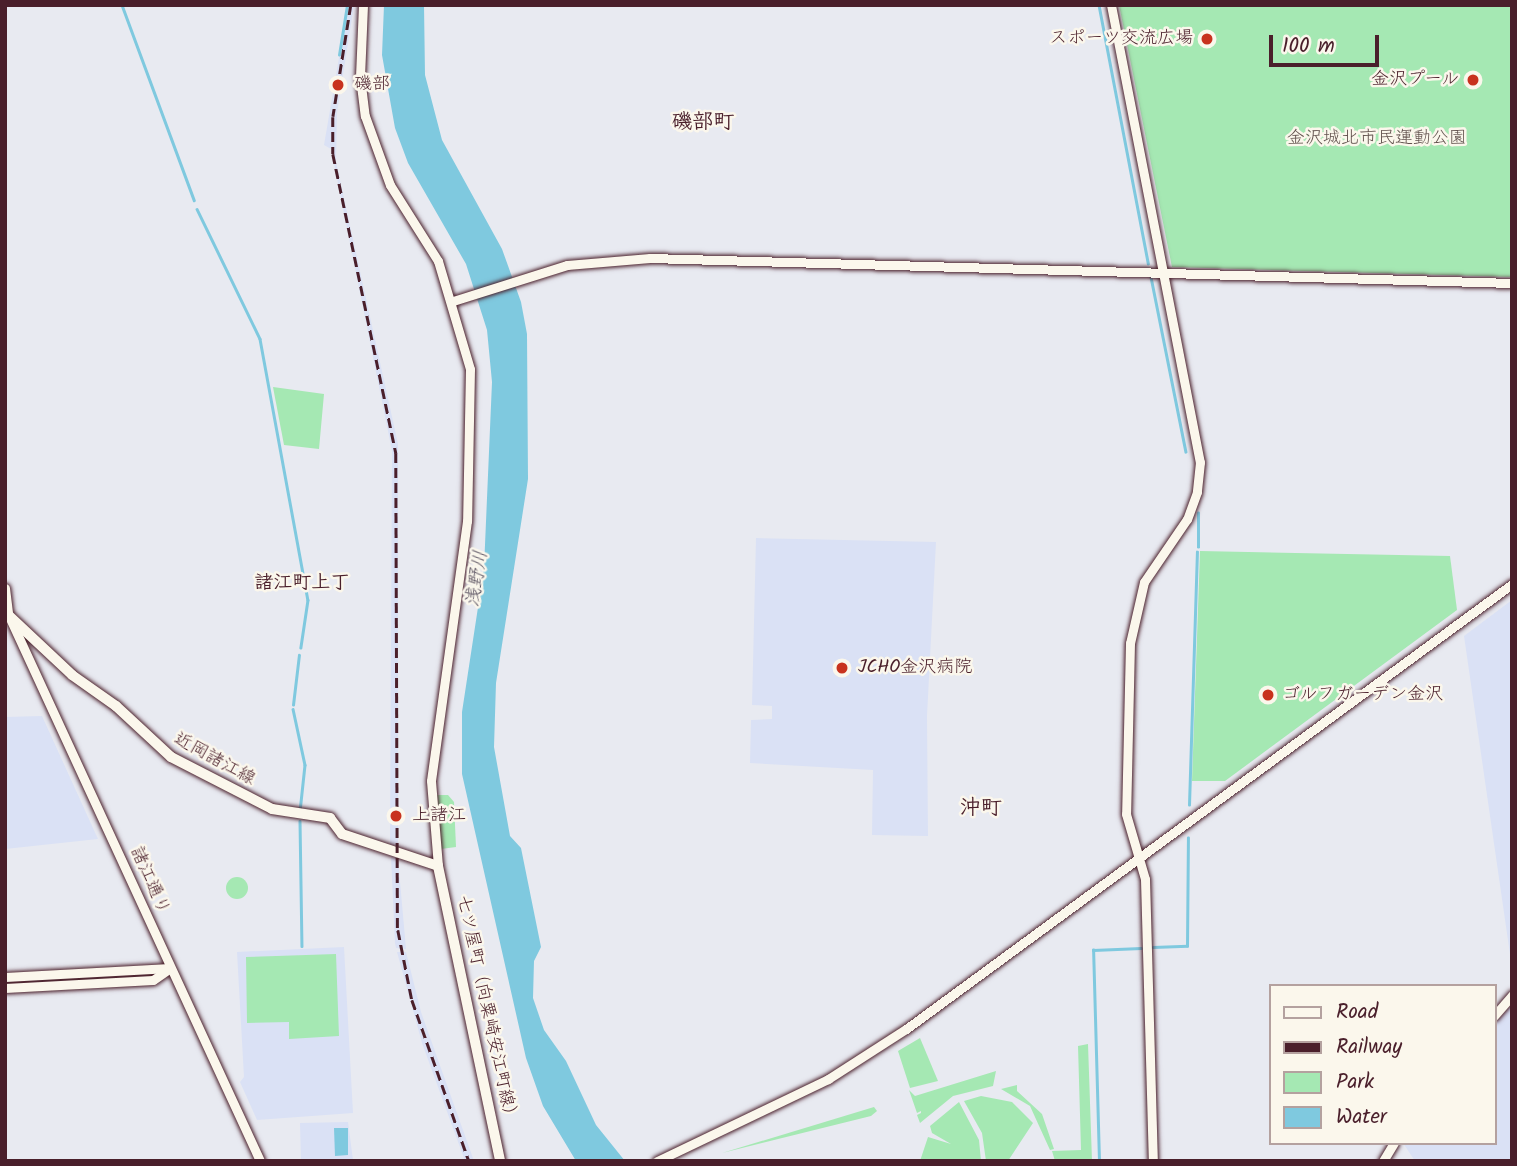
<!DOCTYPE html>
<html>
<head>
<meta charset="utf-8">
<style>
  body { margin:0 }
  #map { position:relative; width:1517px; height:1166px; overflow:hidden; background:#e8eaf1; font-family:Kalam,"Klee One",sans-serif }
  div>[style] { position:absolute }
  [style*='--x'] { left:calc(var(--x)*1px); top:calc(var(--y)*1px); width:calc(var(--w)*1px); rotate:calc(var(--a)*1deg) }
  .built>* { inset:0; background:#dae1f5 }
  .green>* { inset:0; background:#a5e8b3 }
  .round { border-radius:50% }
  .water>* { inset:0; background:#7fc9df }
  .stream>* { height:2.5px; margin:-1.25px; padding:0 1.25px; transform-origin:1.25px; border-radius:1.25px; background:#7fc9df }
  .roads { filter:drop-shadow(0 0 2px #4a1f2b) drop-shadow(0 0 2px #4a1f2b) }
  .tertiary>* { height:9px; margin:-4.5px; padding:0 4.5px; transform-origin:4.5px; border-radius:4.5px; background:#fbf7ec }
  .secondary>* { height:10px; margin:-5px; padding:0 5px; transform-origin:5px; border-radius:5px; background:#fbf7ec }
  .rail>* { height:2.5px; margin-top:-1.25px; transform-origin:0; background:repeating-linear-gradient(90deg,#4a1f2b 0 10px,transparent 0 15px) }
  .dots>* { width:19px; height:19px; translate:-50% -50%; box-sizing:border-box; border:4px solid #fbf7ec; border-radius:50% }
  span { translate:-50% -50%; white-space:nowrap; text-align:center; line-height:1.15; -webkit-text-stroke:5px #fbf7ec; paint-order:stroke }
  .poi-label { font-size:18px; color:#4a1f2b }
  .right { translate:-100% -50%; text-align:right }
  .left { translate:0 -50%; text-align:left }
  .park-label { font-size:18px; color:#61514d }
  .street-label { font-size:18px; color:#4a1f2b }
  .water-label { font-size:19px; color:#5a5261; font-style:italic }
  .neighbourhood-label { font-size:19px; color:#4a1f2b; font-weight:700 }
  .quarter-label { font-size:21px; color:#4a1f2b; font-weight:700 }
  .frame { position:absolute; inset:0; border:7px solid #4a1f2b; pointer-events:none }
  .legend { position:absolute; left:1269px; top:984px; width:228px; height:161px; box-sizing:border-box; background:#fbf7ec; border:2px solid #b4a19f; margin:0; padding:9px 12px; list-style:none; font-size:21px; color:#4a1f2b }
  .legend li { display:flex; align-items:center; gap:14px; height:35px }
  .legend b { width:35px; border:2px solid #b4a19f }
  .scale { position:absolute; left:1269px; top:35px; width:110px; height:32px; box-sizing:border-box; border:4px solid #4a1f2b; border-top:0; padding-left:9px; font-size:21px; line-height:24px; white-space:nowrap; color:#4a1f2b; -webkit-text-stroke:5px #fbf7ec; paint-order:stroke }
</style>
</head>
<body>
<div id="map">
  <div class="built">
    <div style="clip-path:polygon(348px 5px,354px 5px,337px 113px,336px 162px,398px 444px,398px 851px,390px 848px,392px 451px,331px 149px,324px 145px)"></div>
    <div style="clip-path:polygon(756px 538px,936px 542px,927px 716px,928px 836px,872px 835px,873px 770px,750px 763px,751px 720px,772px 719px,772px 706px,752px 705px)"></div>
    <div style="clip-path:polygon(1512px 600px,1512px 968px,1464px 636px)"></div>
    <div style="clip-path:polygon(42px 716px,98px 839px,5px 849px,5px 717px)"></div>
    <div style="clip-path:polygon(391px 857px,398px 859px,406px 949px,396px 948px,395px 943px)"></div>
    <div style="clip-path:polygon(344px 947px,353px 1113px,257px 1120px,240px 1082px,244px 1077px,237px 952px)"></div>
    <div style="clip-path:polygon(397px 952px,406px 952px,421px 1012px,474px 1161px,465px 1161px,422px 1043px)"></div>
    <div style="clip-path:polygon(1512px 1005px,1512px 1161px,1415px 1161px,1403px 1143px,1494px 1143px,1494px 1025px)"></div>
    <div style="clip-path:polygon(348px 1122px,353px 1160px,301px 1161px,300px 1123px)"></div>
  </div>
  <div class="green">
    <div style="clip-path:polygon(1119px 5px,1512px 5px,1512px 277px,1172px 267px)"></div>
    <div style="clip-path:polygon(273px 387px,324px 394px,319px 449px,284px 445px)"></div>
    <div style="clip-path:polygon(1200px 551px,1450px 556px,1457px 610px,1225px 781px,1192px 781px)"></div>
    <div style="clip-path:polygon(437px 795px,448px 795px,454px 802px,456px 847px,441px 849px)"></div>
    <div class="round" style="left:226px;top:877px;width:22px;height:22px"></div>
    <div style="clip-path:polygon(336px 954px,339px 1036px,289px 1039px,289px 1022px,247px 1023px,246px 957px)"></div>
    <div style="clip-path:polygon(920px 1038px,938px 1081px,910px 1088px,898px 1051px)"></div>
    <div style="clip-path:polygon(1088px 1044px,1092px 1161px,1055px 1161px,1052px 1151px,1081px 1150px,1078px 1046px)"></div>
    <div style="clip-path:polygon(996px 1071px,993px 1086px,953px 1096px,920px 1123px,917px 1115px,921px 1113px,921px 1111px,917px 1113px,909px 1090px,915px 1096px)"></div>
    <div style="clip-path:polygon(1017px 1085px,1017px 1091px,1042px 1114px,1054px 1149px,1050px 1150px,1030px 1106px,1001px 1089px)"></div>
    <div style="clip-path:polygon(981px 1096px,1012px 1102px,1033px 1123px,1008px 1161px,986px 1161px,982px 1133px,964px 1101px)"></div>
    <div style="clip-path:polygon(959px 1102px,979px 1140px,981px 1161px,920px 1161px,928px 1137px,951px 1144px,932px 1133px,930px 1126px)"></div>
    <div style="clip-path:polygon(874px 1107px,877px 1111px,871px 1116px,722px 1153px)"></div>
  </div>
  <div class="water">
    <div style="clip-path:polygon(384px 5px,424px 5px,425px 75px,442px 140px,502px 249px,521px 302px,527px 334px,528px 479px,496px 683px,494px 747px,510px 836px,521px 848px,541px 947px,534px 961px,533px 998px,544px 1030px,566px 1061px,596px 1125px,625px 1161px,576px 1161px,543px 1106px,526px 1058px,462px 774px,462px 712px,484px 568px,492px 382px,487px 330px,466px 264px,408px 163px,395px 128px,382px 55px)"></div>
    <div style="clip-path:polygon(334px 1128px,348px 1128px,348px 1155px,335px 1156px)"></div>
  </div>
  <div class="stream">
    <div style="--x:122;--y:5;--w:208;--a:69.7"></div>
    <div style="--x:1099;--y:5;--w:263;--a:79.2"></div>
    <div style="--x:339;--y:55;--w:51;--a:-80.9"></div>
    <div style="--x:197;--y:209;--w:144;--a:64.1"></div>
    <div style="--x:260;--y:339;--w:265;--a:79.6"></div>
    <div style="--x:308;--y:600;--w:48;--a:98.5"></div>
    <div style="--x:1151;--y:277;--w:178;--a:78.7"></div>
    <div style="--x:1198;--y:547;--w:34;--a:-90"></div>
    <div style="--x:293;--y:705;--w:50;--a:-83.2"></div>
    <div style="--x:293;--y:709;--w:57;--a:77.9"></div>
    <div style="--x:305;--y:765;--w:47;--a:96.1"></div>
    <div style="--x:1189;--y:805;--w:253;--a:-88.2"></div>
    <div style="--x:300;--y:821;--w:125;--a:89.1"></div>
    <div style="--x:1153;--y:947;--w:34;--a:-2"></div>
    <div style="--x:1187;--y:946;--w:108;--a:-89.5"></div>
    <div style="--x:1099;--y:1161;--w:211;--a:-91.6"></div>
    <div style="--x:1093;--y:950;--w:48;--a:-2.4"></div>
  </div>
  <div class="roads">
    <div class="tertiary">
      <div style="--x:363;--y:5;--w:72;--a:92.4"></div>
      <div style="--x:360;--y:77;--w:39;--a:83"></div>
      <div style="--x:365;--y:116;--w:73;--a:70.1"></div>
      <div style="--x:390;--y:185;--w:90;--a:57.7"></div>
      <div style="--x:438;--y:261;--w:113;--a:73.5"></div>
      <div style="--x:470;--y:369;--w:152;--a:91.1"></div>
      <div style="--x:467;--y:521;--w:262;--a:97.9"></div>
      <div style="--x:431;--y:781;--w:85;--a:85.3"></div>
      <div style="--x:1111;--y:5;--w:466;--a:79"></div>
      <div style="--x:1200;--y:462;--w:30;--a:96"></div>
      <div style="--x:1197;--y:492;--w:29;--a:110"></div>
      <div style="--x:1187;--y:519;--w:76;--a:124.3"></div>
      <div style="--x:1144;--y:582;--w:63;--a:102.9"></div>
      <div style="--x:1130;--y:643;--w:171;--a:91.3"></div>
      <div style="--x:1126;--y:814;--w:68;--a:73.7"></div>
      <div style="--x:1145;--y:879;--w:282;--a:88.4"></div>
      <div style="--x:453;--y:301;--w:120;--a:-17.5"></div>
      <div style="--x:567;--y:265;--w:83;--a:-4.8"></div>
      <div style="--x:650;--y:258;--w:862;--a:1.66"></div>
      <div style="--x:5;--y:588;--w:26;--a:83"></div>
      <div style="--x:8;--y:614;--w:602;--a:65.26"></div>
      <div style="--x:5;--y:977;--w:165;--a:-3.1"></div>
      <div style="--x:5;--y:988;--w:148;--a:-3.1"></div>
      <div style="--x:153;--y:980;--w:21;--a:-35"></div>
      <div style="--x:1494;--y:1016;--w:28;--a:-49"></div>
      <div style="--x:657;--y:1161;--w:190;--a:-25.6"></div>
      <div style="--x:828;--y:1079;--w:93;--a:-32.7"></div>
      <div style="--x:906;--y:1029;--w:752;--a:-36.29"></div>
      <div style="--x:1383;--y:1161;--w:21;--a:-59"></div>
    </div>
    <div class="secondary">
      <div style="--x:5;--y:612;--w:92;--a:43.2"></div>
      <div style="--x:72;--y:675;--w:54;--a:35.2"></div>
      <div style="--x:116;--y:706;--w:75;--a:42.8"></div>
      <div style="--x:171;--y:757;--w:114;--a:27.2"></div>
      <div style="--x:272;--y:809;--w:59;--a:8.8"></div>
      <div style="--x:330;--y:818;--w:20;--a:53"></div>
      <div style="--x:342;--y:834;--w:101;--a:18.4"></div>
      <div style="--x:438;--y:866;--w:301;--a:78.1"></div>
    </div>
  </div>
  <div class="rail">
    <div style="--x:351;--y:5;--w:113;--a:99.1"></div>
    <div style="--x:333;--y:117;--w:37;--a:90"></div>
    <div style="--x:333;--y:154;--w:306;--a:78.1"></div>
    <div style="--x:396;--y:453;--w:477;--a:89.8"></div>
    <div style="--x:398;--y:930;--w:71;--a:78.7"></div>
    <div style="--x:412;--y:1000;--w:171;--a:70.5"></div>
  </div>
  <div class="dots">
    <div style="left:1207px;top:39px;background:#c8321e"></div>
    <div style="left:1473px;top:80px;background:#c8321e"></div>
    <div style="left:338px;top:85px;background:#c8321e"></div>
    <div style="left:842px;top:668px;background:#c8321e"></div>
    <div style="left:1268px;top:695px;background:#c8321e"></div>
    <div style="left:396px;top:816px;background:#c8321e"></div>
  </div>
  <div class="poi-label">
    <span class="right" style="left:1193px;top:39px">スポーツ交流広場</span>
    <span class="right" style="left:1459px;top:80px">金沢プール</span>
    <span class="left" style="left:354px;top:85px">磯部</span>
    <span class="left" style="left:858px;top:668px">JCHO金沢病院</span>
    <span class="left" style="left:1282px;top:695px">ゴルフガーデン金沢</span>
    <span class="left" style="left:412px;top:816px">上諸江</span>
  </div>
  <div class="park-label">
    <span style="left:1377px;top:139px">金沢城北市民運動公園</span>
  </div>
  <div class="street-label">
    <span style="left:214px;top:760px;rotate:29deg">近岡諸江線</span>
    <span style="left:149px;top:881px;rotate:66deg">諸江通り</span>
    <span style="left:486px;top:1010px;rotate:78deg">七ツ屋町（向粟崎安江町線）</span>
  </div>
  <div class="water-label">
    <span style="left:478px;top:579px;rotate:-81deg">浅野川</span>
  </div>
  <div class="neighbourhood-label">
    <span style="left:302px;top:584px">諸江町上丁</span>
  </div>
  <div class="quarter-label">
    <span style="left:703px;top:123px">磯部町</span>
    <span style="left:981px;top:809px">沖町</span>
  </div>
  <div class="frame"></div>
  <ul class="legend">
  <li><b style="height:9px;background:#fbf7ec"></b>Road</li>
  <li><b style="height:9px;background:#4a1f2b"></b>Railway</li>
  <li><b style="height:19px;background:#a5e8b3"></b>Park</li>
  <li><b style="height:19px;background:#7fc9df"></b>Water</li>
  </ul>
  <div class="scale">100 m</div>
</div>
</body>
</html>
